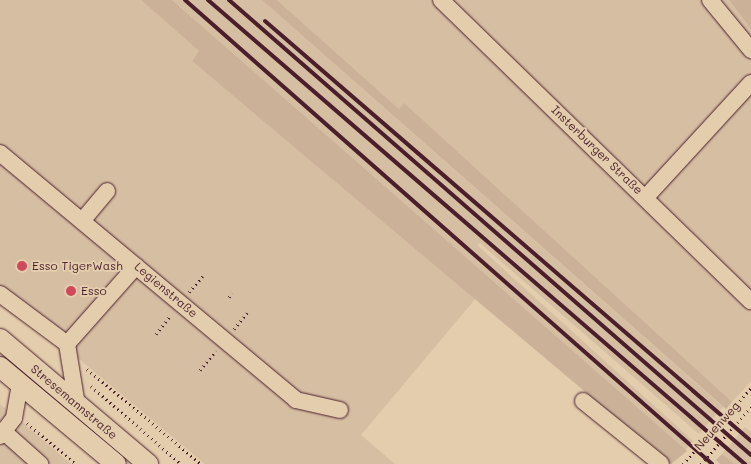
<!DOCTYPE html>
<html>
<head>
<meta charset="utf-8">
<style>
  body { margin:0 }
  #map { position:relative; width:751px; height:464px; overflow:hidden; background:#e3cdad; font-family:Mali,sans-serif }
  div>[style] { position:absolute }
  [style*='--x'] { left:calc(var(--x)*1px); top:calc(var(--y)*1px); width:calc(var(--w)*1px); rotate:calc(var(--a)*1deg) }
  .built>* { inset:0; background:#d6bea2 }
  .green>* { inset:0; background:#cab198 }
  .path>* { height:3px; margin-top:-1.5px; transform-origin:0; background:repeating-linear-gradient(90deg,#4a1f2b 0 1px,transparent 0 5px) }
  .roads { filter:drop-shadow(0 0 1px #4a1f2b) drop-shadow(0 0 1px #4a1f2b) }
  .minor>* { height:16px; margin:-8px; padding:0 8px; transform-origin:8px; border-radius:8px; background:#e3cdad }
  .major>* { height:20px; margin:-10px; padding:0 10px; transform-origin:10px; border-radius:10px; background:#e3cdad }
  .rail>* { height:4px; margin:-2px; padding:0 2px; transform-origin:2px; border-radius:2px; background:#4a1f2b }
  .dots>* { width:14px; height:14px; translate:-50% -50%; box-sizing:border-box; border:2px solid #e3cdad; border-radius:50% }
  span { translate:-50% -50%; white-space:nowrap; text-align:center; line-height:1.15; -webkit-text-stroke:4px #e3cdad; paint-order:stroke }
  .street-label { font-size:12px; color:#4a1f2b }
  .poi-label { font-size:12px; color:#4a1f2b }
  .left { translate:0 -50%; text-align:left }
</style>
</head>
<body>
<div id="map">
  <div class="built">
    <div style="clip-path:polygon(0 0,141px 0,199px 51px,192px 61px,477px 297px,361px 435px,395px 464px,205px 464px,0 293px)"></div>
    <div style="clip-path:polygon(172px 0,262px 0,723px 407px,699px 434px,480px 243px,477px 245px,693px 441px,685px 450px)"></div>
    <div style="clip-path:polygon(277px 0,729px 0,751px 29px,751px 381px,732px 402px,727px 398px,404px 104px,399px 109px)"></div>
    <div style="clip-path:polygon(0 404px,23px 423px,71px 464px,0 464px)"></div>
    <div style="clip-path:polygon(745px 427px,751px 432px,751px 464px,734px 464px,722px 454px)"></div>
  </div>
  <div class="green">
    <div style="clip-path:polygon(141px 0,172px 0,687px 451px,671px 464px,192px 61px,199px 51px)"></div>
    <div style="clip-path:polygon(262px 0,277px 0,399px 109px,404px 103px,732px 402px,726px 409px)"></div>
    <div style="clip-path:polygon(729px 0,751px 0,751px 29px)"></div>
    <div style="clip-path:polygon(722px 454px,734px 464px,720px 464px,716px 460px)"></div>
  </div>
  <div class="path">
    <div style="--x:189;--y:292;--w:21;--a:-49"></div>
    <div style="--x:229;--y:297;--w:5;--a:-53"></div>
    <div style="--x:234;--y:329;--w:21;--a:-51"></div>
    <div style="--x:156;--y:334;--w:24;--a:-52"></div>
    <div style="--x:87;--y:369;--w:148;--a:39.8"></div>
    <div style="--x:200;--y:370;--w:25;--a:-50"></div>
    <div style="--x:91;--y:386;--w:119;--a:40.9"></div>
    <div style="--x:27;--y:423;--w:64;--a:39.9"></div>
    <div style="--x:683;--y:464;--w:102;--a:-48.2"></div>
    <div style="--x:701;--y:464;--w:76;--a:-48.7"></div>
  </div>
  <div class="roads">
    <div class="minor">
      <div style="--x:441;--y:0;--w:432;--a:44.2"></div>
      <div style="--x:710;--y:0;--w:65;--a:50.6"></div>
      <div style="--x:0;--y:153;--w:386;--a:39.8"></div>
      <div style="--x:296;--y:400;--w:45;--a:12.8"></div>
      <div style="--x:646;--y:197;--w:155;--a:-47.4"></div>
      <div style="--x:82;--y:221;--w:39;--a:-50"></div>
      <div style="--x:0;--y:294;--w:84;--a:36.7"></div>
      <div style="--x:67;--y:344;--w:62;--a:80.7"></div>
      <div style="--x:67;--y:344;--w:104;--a:-48.5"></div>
      <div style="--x:583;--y:401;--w:100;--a:38.9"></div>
      <div style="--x:3;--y:431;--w:50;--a:41.7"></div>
      <div style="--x:0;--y:436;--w:23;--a:-52"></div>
      <div style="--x:14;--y:418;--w:35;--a:-80"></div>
    </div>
    <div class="major">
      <div style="--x:0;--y:339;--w:194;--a:40.2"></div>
      <div style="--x:0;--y:367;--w:151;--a:39.9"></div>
    </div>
  </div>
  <div class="rail">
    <div style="--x:185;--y:0;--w:702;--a:41.36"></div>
    <div style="--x:208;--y:0;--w:710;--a:40.83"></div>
    <div style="--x:229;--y:0;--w:692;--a:41.08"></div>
    <div style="--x:265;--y:21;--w:642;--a:40.83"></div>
  </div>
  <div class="dots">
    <div style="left:22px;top:266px;background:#d1495b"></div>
    <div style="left:71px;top:291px;background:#d1495b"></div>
  </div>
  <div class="street-label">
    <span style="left:597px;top:150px;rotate:44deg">Insterburger Straße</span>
    <span style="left:166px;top:290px;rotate:40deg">Legienstraße</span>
    <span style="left:74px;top:402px;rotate:40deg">Stresemannstraße</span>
    <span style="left:717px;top:426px;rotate:-48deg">Neuenweg</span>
  </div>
  <div class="poi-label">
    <span class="left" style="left:32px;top:266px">Esso TigerWash</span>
    <span class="left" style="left:81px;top:291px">Esso</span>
  </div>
</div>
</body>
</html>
